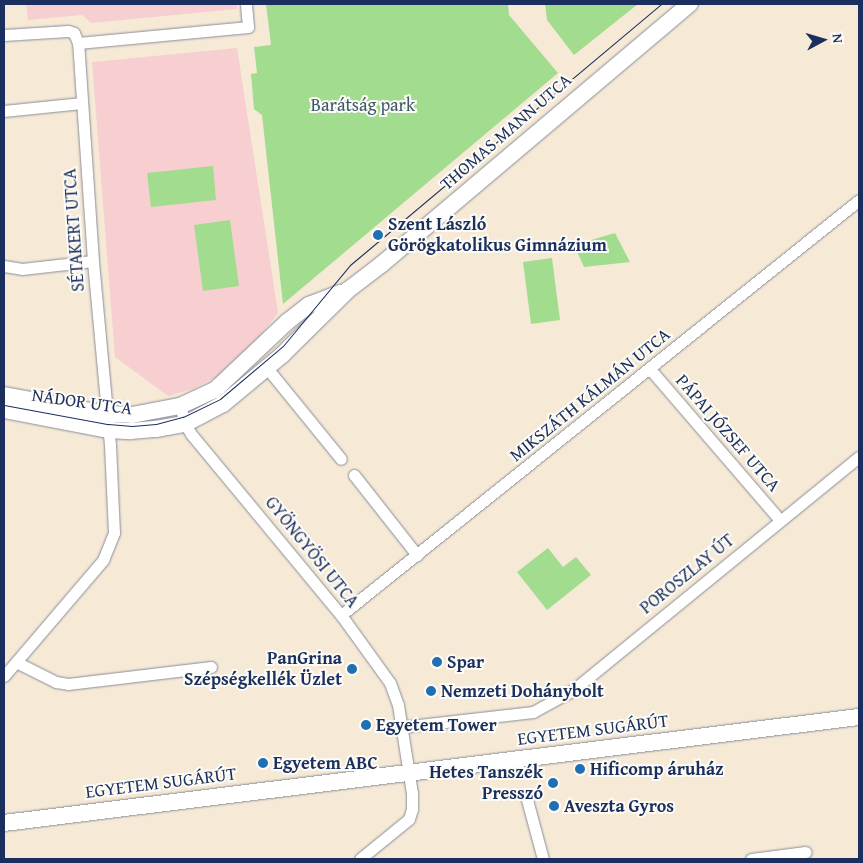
<!DOCTYPE html>
<html>
<head>
<meta charset="utf-8">
<style>
  body { margin:0 }
  #map { position:relative; width:863px; height:863px; overflow:hidden; background:#f6ead6; font-family:"Gentium Book Plus",serif }
  div>[style] { position:absolute }
  [style*='--x'] { left:calc(var(--x)*1px); top:calc(var(--y)*1px); width:calc(var(--w)*1px); rotate:calc(var(--a)*1deg) }
  .built>* { inset:0; background:#f7cfd0 }
  .green>* { inset:0; background:#a1dc8f }
  .roads { filter:drop-shadow(0 0 1px #888c9a) drop-shadow(0 0 1px #888c9a) }
  .street>* { height:11px; margin:-5.5px; padding:0 5.5px; transform-origin:5.5px; border-radius:5.5px; background:#fff }
  .secondary>* { height:16px; margin:-8px; padding:0 8px; transform-origin:8px; border-radius:8px; background:#fff }
  .tram>* { height:1px; margin:-0.5px; padding:0 0.5px; transform-origin:0.5px; border-radius:0.5px; background:#1b2f5e }
  .dots>* { width:14px; height:14px; translate:-50% -50%; box-sizing:border-box; border:2px solid #fdfcf7; border-radius:50% }
  span { translate:-50% -50%; white-space:nowrap; text-align:center; line-height:1.15; -webkit-text-stroke:4px #fdfcf7; paint-order:stroke }
  .park-label { font-size:18px; color:#3c5a6a }
  .street-label { font-size:18px; color:#1b2f5e }
  .poi-label { font-size:18px; color:#1b2f5e; font-weight:700 }
  .left { translate:0 -50%; text-align:left }
  .right { translate:-100% -50%; text-align:right }
  .frame { position:absolute; inset:0; border:5px solid #1b2f5e; pointer-events:none }
  .north { position:absolute; left:798px; top:15px; width:50px; height:50px; -webkit-text-stroke:4px #fdfcf7; paint-order:stroke; rotate:84deg; font-size:14px; font-weight:700; line-height:20px; text-align:center; color:#1b2f5e }
  .north::after { content:''; display:block; margin:auto; width:18px; height:22px; background:#1b2f5e; clip-path:polygon(50% 0,100% 100%,50% 72%,0 100%) }
</style>
</head>
<body>
<div id="map">
  <div class="built">
    <div style="clip-path:polygon(26px 4px,237px 4px,237px 9px,91px 23px,82px 15px,28px 20px)"></div>
    <div style="clip-path:polygon(237px 48px,278px 313px,253px 345px,215px 378px,192px 389px,168px 396px,115px 357px,92px 62px)"></div>
  </div>
  <div class="green">
    <div style="clip-path:polygon(266px 4px,508px 4px,509px 15px,558px 73px,283px 304px,262px 115px,254px 109px,251px 74px,257px 73px,254px 47px,271px 45px)"></div>
    <div style="clip-path:polygon(545px 4px,638px 4px,574px 55px,547px 20px)"></div>
    <div style="clip-path:polygon(213px 166px,216px 200px,151px 207px,147px 173px)"></div>
    <div style="clip-path:polygon(230px 220px,239px 286px,203px 291px,194px 225px)"></div>
    <div style="clip-path:polygon(615px 233px,630px 262px,584px 267px,574px 245px)"></div>
    <div style="clip-path:polygon(552px 258px,560px 320px,531px 324px,523px 262px)"></div>
    <div style="clip-path:polygon(548px 548px,563px 567px,576px 557px,591px 575px,547px 610px,517px 572px)"></div>
  </div>
  <div class="roads">
    <div class="street">
      <div style="--x:4;--y:35;--w:64;--a:-3.6"></div>
      <div style="--x:68;--y:31;--w:6;--a:18"></div>
      <div style="--x:74;--y:33;--w:11;--a:68"></div>
      <div style="--x:78;--y:43;--w:171;--a:-5.4"></div>
      <div style="--x:248;--y:27;--w:23;--a:-95"></div>
      <div style="--x:4;--y:111;--w:78;--a:-5.9"></div>
      <div style="--x:4;--y:266;--w:18;--a:9"></div>
      <div style="--x:22;--y:269;--w:71;--a:-6.4"></div>
      <div style="--x:267;--y:368;--w:117;--a:50.9"></div>
      <div style="--x:650;--y:369;--w:199;--a:49.3"></div>
      <div style="--x:180;--y:406;--w:19;--a:74"></div>
      <div style="--x:185;--y:424;--w:12;--a:59"></div>
      <div style="--x:191;--y:434;--w:235;--a:50.4"></div>
      <div style="--x:341;--y:615;--w:84;--a:54.2"></div>
      <div style="--x:390;--y:683;--w:23;--a:70"></div>
      <div style="--x:398;--y:705;--w:89;--a:81"></div>
      <div style="--x:412;--y:793;--w:16;--a:90"></div>
      <div style="--x:412;--y:809;--w:10;--a:107"></div>
      <div style="--x:409;--y:819;--w:63;--a:140.8"></div>
      <div style="--x:354;--y:475;--w:102;--a:51.8"></div>
      <div style="--x:341;--y:615;--w:664;--a:-38.7"></div>
      <div style="--x:16;--y:662;--w:45;--a:26.6"></div>
      <div style="--x:56;--y:682;--w:12;--a:9"></div>
      <div style="--x:68;--y:684;--w:144;--a:-6.8"></div>
      <div style="--x:4;--y:676;--w:153;--a:-49.5"></div>
      <div style="--x:103;--y:560;--w:29;--a:-68"></div>
      <div style="--x:114;--y:533;--w:88;--a:-92.6"></div>
      <div style="--x:110;--y:445;--w:185;--a:-95.3"></div>
      <div style="--x:93;--y:261;--w:219;--a:-93.9"></div>
      <div style="--x:401;--y:727;--w:133;--a:-6.5"></div>
      <div style="--x:533;--y:712;--w:46;--a:-28.8"></div>
      <div style="--x:573;--y:690;--w:369;--a:-39.2"></div>
      <div style="--x:526;--y:796;--w:65;--a:74.9"></div>
      <div style="--x:751;--y:859;--w:55;--a:-7.3"></div>
    </div>
    <div class="secondary">
      <div style="--x:4;--y:395;--w:105;--a:10.5"></div>
      <div style="--x:107;--y:414;--w:25;--a:2"></div>
      <div style="--x:132;--y:415;--w:49;--a:-10.6"></div>
      <div style="--x:180;--y:406;--w:38;--a:-25"></div>
      <div style="--x:215;--y:390;--w:99;--a:-43.4"></div>
      <div style="--x:287;--y:322;--w:28;--a:-38"></div>
      <div style="--x:309;--y:305;--w:34;--a:-21"></div>
      <div style="--x:4;--y:410;--w:107;--a:10.8"></div>
      <div style="--x:109;--y:430;--w:22;--a:3"></div>
      <div style="--x:131;--y:431;--w:25;--a:-5"></div>
      <div style="--x:156;--y:429;--w:29;--a:-10"></div>
      <div style="--x:185;--y:424;--w:43;--a:-27.8"></div>
      <div style="--x:223;--y:404;--w:77;--a:-39.7"></div>
      <div style="--x:282;--y:355;--w:93;--a:-44.6"></div>
      <div style="--x:348;--y:290;--w:43;--a:-37.4"></div>
      <div style="--x:382;--y:264;--w:403;--a:-40.2"></div>
      <div style="--x:4;--y:823;--w:862;--a:-7.07"></div>
    </div>
  </div>
  <div class="tram">
    <div style="--x:4;--y:405;--w:106;--a:10.4"></div>
    <div style="--x:108;--y:424;--w:24;--a:5"></div>
    <div style="--x:132;--y:426;--w:24;--a:-5"></div>
    <div style="--x:156;--y:424;--w:28;--a:-15"></div>
    <div style="--x:183;--y:417;--w:41;--a:-25.9"></div>
    <div style="--x:220;--y:399;--w:82;--a:-40.1"></div>
    <div style="--x:283;--y:346;--w:105;--a:-50.4"></div>
    <div style="--x:350;--y:265;--w:406;--a:-40"></div>
  </div>
  <div class="dots">
    <div style="left:378px;top:235px;background:#1f6fb2"></div>
    <div style="left:437px;top:662px;background:#1f6fb2"></div>
    <div style="left:352px;top:669px;background:#1f6fb2"></div>
    <div style="left:431px;top:691px;background:#1f6fb2"></div>
    <div style="left:366px;top:725px;background:#1f6fb2"></div>
    <div style="left:263px;top:763px;background:#1f6fb2"></div>
    <div style="left:580px;top:769px;background:#1f6fb2"></div>
    <div style="left:553px;top:783px;background:#1f6fb2"></div>
    <div style="left:554px;top:806px;background:#1f6fb2"></div>
  </div>
  <div class="park-label">
    <span style="left:363px;top:105px">Barátság park</span>
  </div>
  <div class="street-label">
    <span style="left:506px;top:132px;rotate:-41deg">THOMAS MANN UTCA</span>
    <span style="left:74px;top:230px;rotate:-94deg">SÉTAKERT UTCA</span>
    <span style="left:590px;top:395px;rotate:-39deg">MIKSZÁTH KÁLMÁN UTCA</span>
    <span style="left:82px;top:402px;rotate:8deg">NÁDOR UTCA</span>
    <span style="left:728px;top:433px;rotate:49deg">PÁPAI JÓZSEF UTCA</span>
    <span style="left:312px;top:552px;rotate:51deg">GYÖNGYÖSI UTCA</span>
    <span style="left:687px;top:574px;rotate:-39deg">POROSZLAY ÚT</span>
    <span style="left:593px;top:730px;rotate:-7deg">EGYETEM SUGÁRÚT</span>
    <span style="left:161px;top:783px;rotate:-7deg">EGYETEM SUGÁRÚT</span>
  </div>
  <div class="poi-label">
    <span class="left" style="left:388px;top:235px">Szent László<br>Görögkatolikus Gimnázium</span>
    <span class="right" style="left:342px;top:669px">PanGrina<br>Szépségkellék Üzlet</span>
    <span class="left" style="left:447px;top:662px">Spar</span>
    <span class="left" style="left:441px;top:691px">Nemzeti Dohánybolt</span>
    <span class="left" style="left:376px;top:725px">Egyetem Tower</span>
    <span class="left" style="left:273px;top:763px">Egyetem ABC</span>
    <span class="left" style="left:590px;top:769px">Hificomp áruház</span>
    <span class="right" style="left:543px;top:783px">Hetes Tanszék<br>Presszó</span>
    <span class="left" style="left:564px;top:806px">Aveszta Gyros</span>
  </div>
  <div class="frame"></div>
  <div class="north">N</div>
</div>
</body>
</html>
